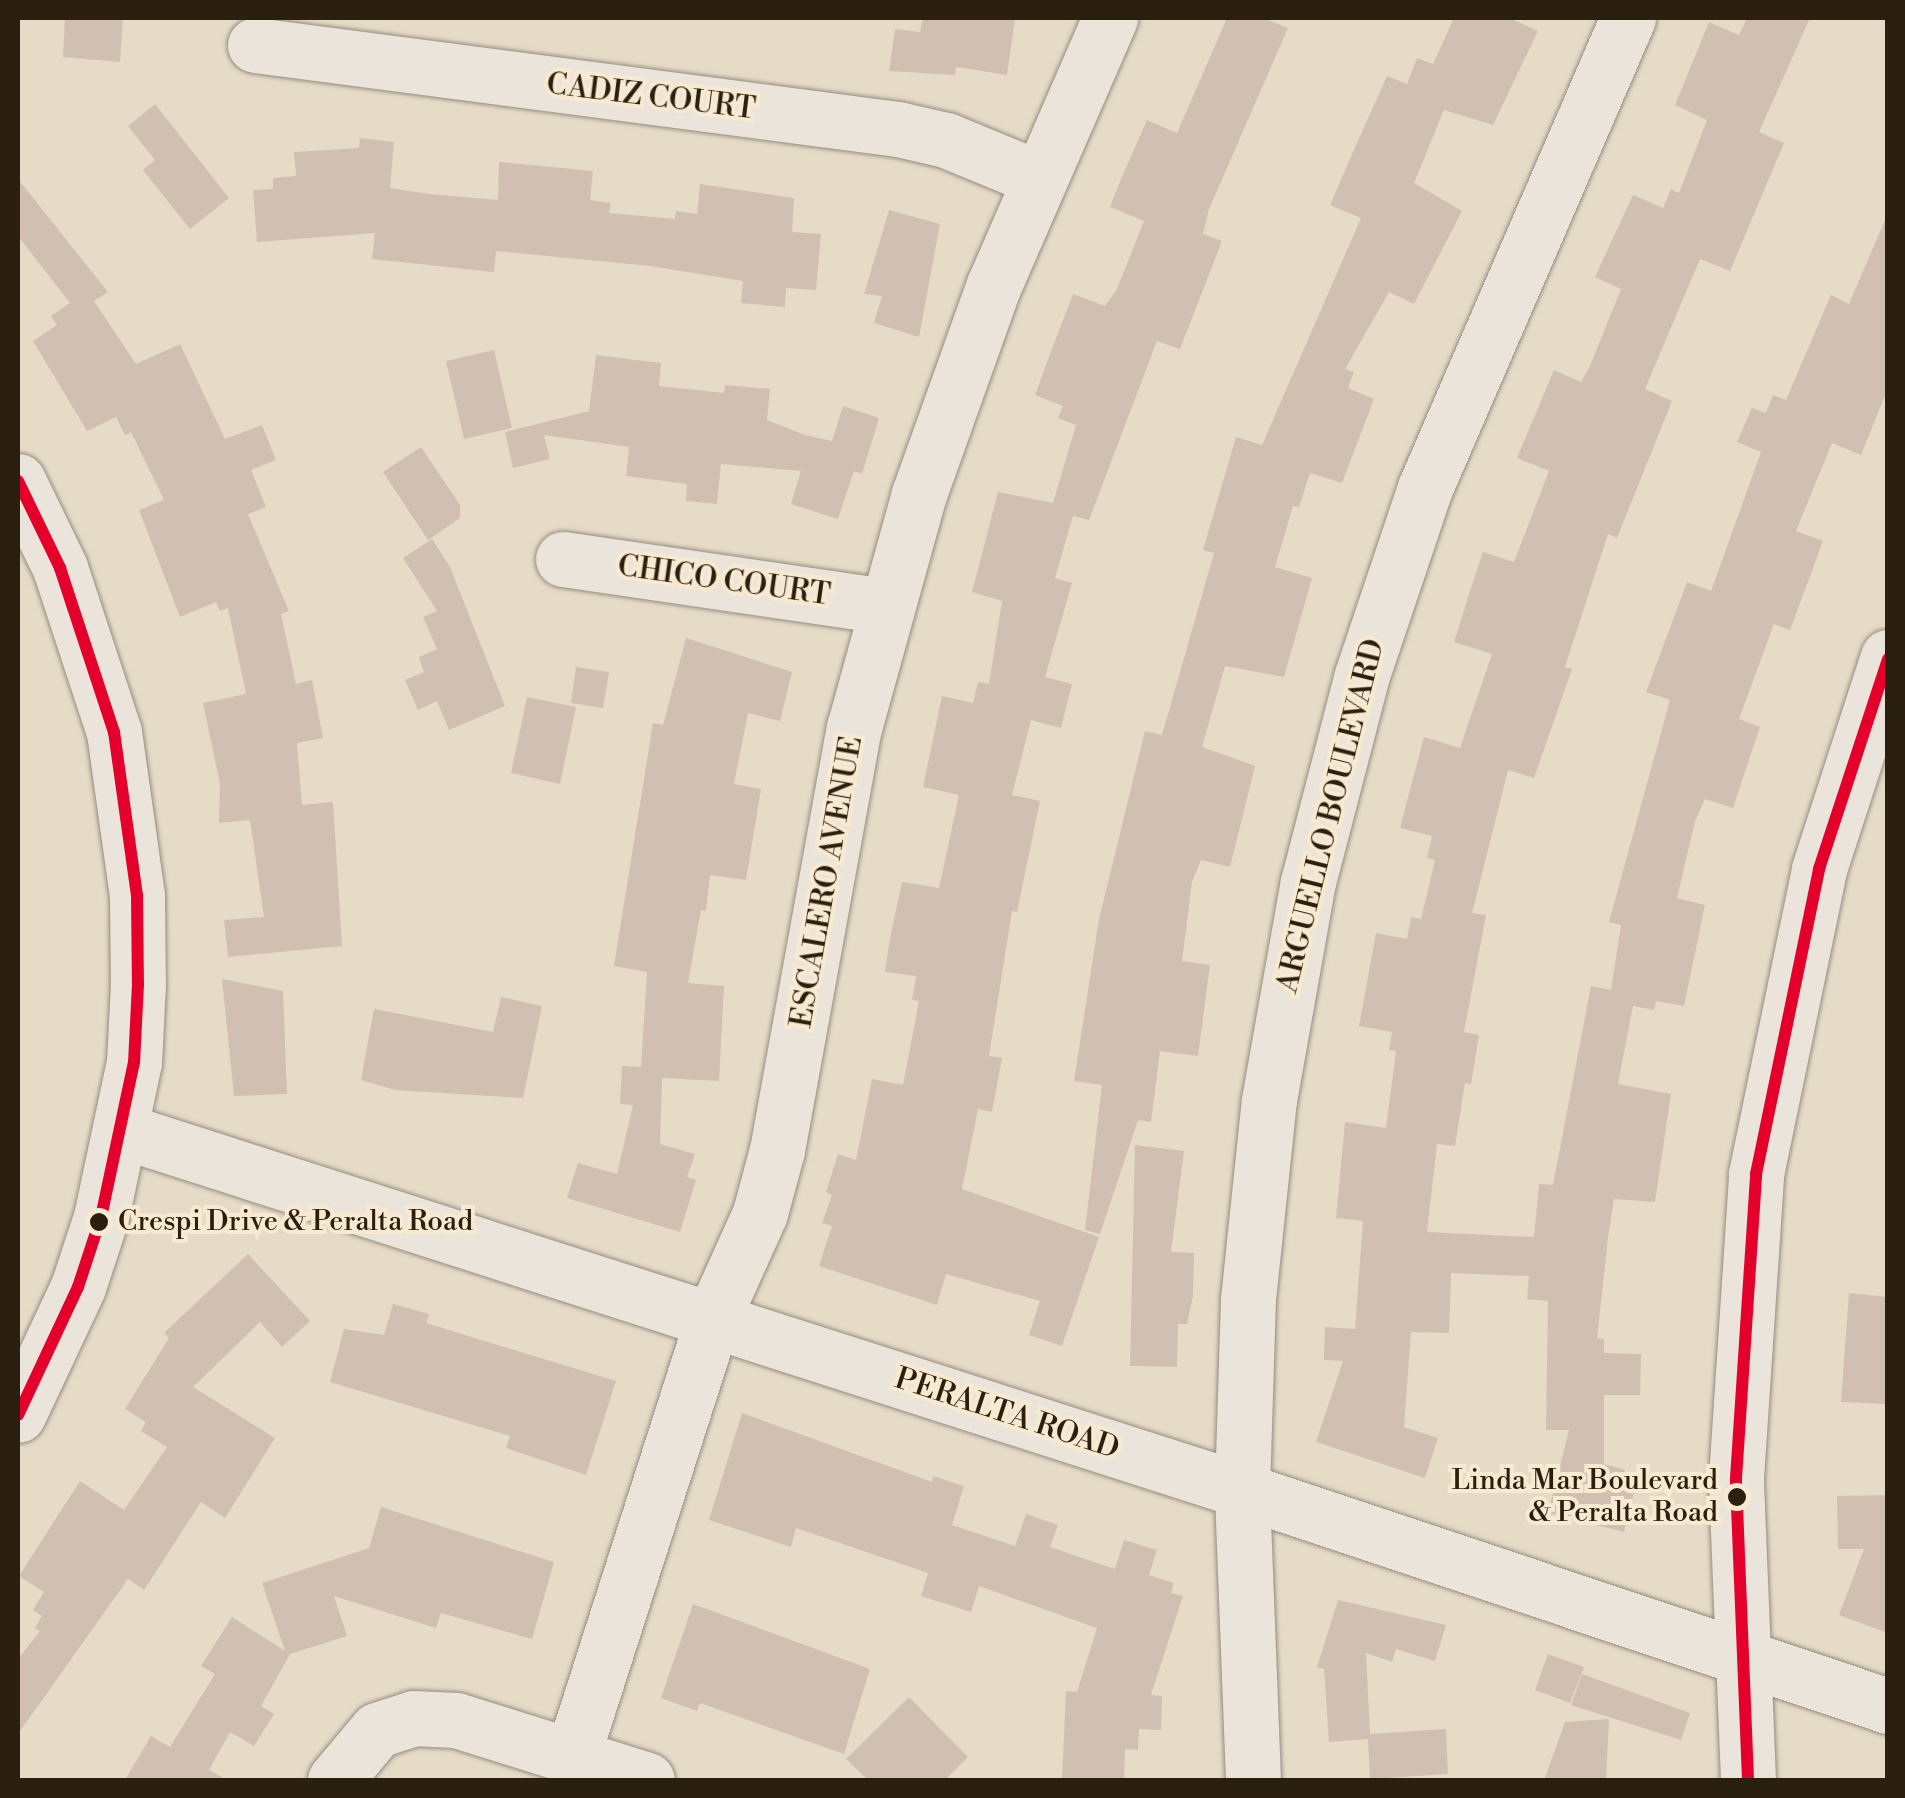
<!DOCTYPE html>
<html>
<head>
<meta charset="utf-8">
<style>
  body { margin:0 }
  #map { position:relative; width:1905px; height:1798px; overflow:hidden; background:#e6dbc6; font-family:"Libre Bodoni",serif }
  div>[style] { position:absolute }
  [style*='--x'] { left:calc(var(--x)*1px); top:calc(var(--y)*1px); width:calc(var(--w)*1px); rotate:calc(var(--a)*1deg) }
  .building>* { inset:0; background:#d1c0b1 }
  .roads { filter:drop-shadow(0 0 2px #948c7f) drop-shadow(0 0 2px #948c7f) }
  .minor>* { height:55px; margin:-27.5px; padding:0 27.5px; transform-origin:27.5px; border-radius:27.5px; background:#eae4da }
  .bus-1>* { height:12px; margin:-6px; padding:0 6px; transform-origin:6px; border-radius:6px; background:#e4002b }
  .dots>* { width:28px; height:28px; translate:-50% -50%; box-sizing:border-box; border:5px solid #f8ead1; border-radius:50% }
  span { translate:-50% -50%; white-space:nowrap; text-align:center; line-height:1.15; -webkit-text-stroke:8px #f8ead1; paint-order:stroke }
  .bus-label { font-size:28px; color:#2b1f0f }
  .left { translate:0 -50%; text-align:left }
  .right { translate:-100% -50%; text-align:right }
  .street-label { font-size:30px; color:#2b1f0f }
  .frame { position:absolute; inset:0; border:20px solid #2b1f0f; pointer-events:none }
</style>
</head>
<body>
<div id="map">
  <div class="building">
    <div style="clip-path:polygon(65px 18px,123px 18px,120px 62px,63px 57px)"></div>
    <div style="clip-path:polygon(923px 18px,1015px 18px,1007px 75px,956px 67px,955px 75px,889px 71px,895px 29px,920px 32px)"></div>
    <div style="clip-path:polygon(1227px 18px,1263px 18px,1288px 28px,1209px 209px,1203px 234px,1222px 241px,1180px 349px,1157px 341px,1089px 520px,1073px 516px,1055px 578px,1072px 583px,1045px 677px,1072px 684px,1061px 728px,1031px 720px,1012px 795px,1040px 801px,1017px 912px,1012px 911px,989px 1056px,1002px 1058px,992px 1112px,978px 1109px,962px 1189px,1099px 1237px,1062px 1346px,1029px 1335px,1040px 1301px,946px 1274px,937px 1305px,819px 1266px,832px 1226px,822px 1223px,832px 1195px,826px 1192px,838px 1154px,856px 1160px,872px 1079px,903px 1085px,919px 1001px,912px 1000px,916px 976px,885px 972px,890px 938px,902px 882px,939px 888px,959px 795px,923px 787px,942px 696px,973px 703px,978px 682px,989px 684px,1002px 601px,972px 592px,998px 492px,1053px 503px,1076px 425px,1058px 418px,1063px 406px,1035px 395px,1050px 354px,1073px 294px,1105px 306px,1117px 289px,1144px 221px,1110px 207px,1121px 179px,1147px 120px,1177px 133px)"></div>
    <div style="clip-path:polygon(1454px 18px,1509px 18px,1538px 31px,1493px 125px,1444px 110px,1414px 183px,1462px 211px,1414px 304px,1389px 292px,1345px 369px,1354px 372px,1348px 388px,1374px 399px,1342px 483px,1310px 473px,1299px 507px,1293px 506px,1275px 567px,1312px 578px,1284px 677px,1225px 666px,1202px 747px,1255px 766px,1230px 867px,1201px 860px,1192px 882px,1182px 961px,1210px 965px,1198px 1056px,1160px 1051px,1151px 1122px,1138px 1120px,1100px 1234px,1085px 1230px,1102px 1085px,1074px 1081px,1099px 919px,1145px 731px,1162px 735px,1214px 553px,1203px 550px,1236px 437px,1262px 445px,1361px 218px,1330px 205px,1349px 161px,1387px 76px,1407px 84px,1417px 58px,1433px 64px)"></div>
    <div style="clip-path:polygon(1747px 18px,1810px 18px,1759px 132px,1784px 143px,1730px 271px,1700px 259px,1645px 389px,1672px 401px,1617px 538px,1608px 534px,1565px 667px,1572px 669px,1534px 778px,1508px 770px,1472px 913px,1486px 915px,1464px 1032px,1479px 1035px,1471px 1084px,1465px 1083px,1455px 1146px,1437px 1144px,1427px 1232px,1534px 1237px,1539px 1184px,1553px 1185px,1591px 986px,1611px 990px,1621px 925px,1609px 922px,1670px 700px,1646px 692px,1687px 582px,1711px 591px,1761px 452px,1737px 442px,1752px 408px,1766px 413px,1773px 395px,1786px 400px,1831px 295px,1849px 304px,1888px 213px,1888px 388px,1861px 455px,1832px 443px,1796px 531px,1823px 541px,1790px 630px,1774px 624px,1739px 719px,1760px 727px,1733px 808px,1705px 799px,1695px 821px,1677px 898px,1705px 905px,1684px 1006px,1656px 1001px,1654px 1010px,1633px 1006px,1618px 1084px,1671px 1094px,1655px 1202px,1614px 1199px,1608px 1238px,1597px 1338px,1604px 1339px,1604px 1353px,1641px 1354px,1640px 1395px,1604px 1395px,1604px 1464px,1625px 1470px,1622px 1481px,1636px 1485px,1624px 1532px,1548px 1513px,1569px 1430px,1546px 1430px,1548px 1301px,1527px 1299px,1529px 1276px,1451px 1273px,1449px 1333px,1411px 1332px,1404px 1427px,1438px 1438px,1425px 1478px,1316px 1442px,1343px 1361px,1324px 1360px,1325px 1327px,1355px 1329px,1363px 1221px,1336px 1218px,1345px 1122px,1386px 1128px,1396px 1051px,1389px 1050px,1392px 1032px,1359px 1026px,1376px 933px,1407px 939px,1411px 917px,1421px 919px,1435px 860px,1427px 858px,1432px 836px,1400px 828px,1424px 737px,1460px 748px,1492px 654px,1454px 642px,1471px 588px,1483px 552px,1514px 562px,1549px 471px,1517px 458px,1554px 370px,1581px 382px,1590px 366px,1621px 289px,1595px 277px,1633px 195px,1663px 208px,1671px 189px,1679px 193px,1707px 120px,1675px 105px,1709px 22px,1739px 35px)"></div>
    <div style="clip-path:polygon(155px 104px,229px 198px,190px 229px,143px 170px,155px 160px,128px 126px)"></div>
    <div style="clip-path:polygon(360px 138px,394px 142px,390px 188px,429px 194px,498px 200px,499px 162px,593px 171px,590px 200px,611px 203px,609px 213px,675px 219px,676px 211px,697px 214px,700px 184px,794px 198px,792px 232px,821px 234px,816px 290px,786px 288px,785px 307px,741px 303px,743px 281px,650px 266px,496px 251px,494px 272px,372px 259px,375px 233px,257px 242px,253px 190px,273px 189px,273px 178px,296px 176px,294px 152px,359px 148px)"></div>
    <div style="clip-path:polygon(18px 179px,108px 292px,94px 301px,136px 364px,180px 344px,225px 439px,262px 425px,276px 460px,251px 470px,266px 507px,248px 514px,289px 611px,281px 614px,296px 684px,312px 680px,323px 738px,297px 743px,302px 805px,333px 802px,342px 946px,228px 957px,224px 920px,264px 917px,250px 820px,219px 823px,220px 784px,203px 703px,246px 694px,228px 608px,220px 611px,216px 602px,180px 617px,139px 510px,164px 500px,131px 432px,125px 435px,116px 417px,87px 431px,33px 341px,57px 325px,51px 316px,70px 303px,18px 236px)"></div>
    <div style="clip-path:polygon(889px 210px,940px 224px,919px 337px,874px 323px,882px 296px,864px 294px)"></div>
    <div style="clip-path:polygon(494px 350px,512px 428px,464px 439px,446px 361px)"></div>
    <div style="clip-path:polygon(596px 355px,661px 363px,659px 386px,724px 393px,725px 385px,770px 389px,767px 420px,805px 435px,832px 441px,843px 406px,879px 418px,862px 474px,854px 471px,838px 519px,791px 504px,801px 471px,721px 464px,717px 504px,686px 501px,687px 484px,626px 476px,629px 447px,544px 435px,550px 459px,513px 468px,505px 432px,589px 411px)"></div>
    <div style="clip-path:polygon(421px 447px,460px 505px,460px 518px,428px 540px,383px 472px)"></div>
    <div style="clip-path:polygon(432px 539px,450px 567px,505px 706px,449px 730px,437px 701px,418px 710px,405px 680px,424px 672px,419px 657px,437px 649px,423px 617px,437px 611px,403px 558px)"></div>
    <div style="clip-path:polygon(686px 638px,792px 672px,780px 721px,748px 713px,734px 784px,761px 789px,746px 880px,710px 875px,706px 911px,701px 910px,688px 983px,724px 986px,719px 1081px,662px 1078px,660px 1144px,695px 1154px,687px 1177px,696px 1180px,680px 1232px,567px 1198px,578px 1163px,617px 1174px,633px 1105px,620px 1104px,622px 1066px,641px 1067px,647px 972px,614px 966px,653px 723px,663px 725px)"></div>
    <div style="clip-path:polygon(576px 667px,609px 672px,603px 708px,571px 703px)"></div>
    <div style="clip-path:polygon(527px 697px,576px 707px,560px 784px,511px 773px)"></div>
    <div style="clip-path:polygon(222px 979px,283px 991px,287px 1094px,234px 1096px)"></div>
    <div style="clip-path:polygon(501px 997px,542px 1006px,523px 1098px,395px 1090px,361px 1080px,374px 1009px,493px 1032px)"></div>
    <div style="clip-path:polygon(1135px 1145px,1184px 1151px,1171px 1252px,1194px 1253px,1193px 1296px,1187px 1324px,1178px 1324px,1177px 1367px,1130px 1366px)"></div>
    <div style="clip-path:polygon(248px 1254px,310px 1321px,282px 1347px,260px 1322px,193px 1387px,275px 1438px,225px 1518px,201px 1502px,144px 1590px,128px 1579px,18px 1734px,18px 1659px,40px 1631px,35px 1628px,42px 1616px,33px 1610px,44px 1592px,19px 1576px,80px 1481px,124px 1510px,167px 1447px,141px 1431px,146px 1422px,125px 1409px,169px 1338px,164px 1333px)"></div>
    <div style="clip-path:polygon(1849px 1293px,1888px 1297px,1888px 1404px,1841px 1402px)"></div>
    <div style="clip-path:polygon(393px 1304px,429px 1314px,426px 1323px,616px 1381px,586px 1475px,506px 1448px,510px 1436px,330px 1382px,344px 1329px,384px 1335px)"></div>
    <div style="clip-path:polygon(742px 1413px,932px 1482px,933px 1476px,964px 1486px,952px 1525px,1015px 1546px,1026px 1514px,1058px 1525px,1050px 1547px,1115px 1569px,1124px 1540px,1157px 1550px,1149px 1575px,1174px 1583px,1171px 1593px,1183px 1596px,1151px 1695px,1162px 1696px,1161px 1730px,1139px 1729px,1138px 1750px,1125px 1749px,1124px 1780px,1062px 1780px,1066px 1691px,1077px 1692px,1097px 1628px,979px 1586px,971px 1612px,921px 1596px,928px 1573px,796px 1528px,791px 1547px,709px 1520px)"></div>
    <div style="clip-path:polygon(1888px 1495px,1888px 1633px,1839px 1615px,1864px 1549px,1838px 1549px,1837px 1496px)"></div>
    <div style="clip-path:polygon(381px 1507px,554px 1562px,532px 1639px,441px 1613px,436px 1628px,334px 1596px,347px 1636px,290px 1654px,261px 1706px,274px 1714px,254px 1746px,230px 1732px,209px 1770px,227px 1780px,125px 1780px,151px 1736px,170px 1747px,215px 1674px,201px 1666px,232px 1617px,285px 1651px,262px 1583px,369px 1548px)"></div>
    <div style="clip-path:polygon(1338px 1600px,1446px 1625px,1435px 1661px,1396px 1649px,1392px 1662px,1366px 1653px,1370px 1734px,1446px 1729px,1448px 1774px,1370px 1779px,1368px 1739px,1329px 1742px,1324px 1669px,1317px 1667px)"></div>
    <div style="clip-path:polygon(693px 1604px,870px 1669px,844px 1754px,700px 1703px,697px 1711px,661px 1698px)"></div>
    <div style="clip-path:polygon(1548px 1654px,1584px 1667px,1570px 1703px,1535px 1690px)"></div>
    <div style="clip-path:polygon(1582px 1674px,1690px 1713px,1681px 1740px,1571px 1705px)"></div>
    <div style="clip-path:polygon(909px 1697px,968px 1757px,945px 1780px,868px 1780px,846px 1759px)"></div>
    <div style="clip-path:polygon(1609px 1719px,1606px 1780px,1544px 1780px,1565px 1722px)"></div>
  </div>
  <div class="roads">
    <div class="minor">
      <div style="--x:255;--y:45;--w:648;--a:7.44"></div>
      <div style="--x:898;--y:129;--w:49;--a:12.9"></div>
      <div style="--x:946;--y:140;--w:100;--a:22.4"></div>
      <div style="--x:18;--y:481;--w:97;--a:64.2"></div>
      <div style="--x:60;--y:568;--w:173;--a:71.8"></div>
      <div style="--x:114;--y:732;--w:165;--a:82"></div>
      <div style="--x:137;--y:895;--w:89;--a:89.4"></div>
      <div style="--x:138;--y:984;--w:78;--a:92.9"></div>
      <div style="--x:134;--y:1062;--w:158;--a:102"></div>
      <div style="--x:101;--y:1217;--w:74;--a:108.2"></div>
      <div style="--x:78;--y:1287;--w:141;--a:115.1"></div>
      <div style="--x:563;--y:559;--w:324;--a:8.3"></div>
      <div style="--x:123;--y:1131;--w:1175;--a:17.79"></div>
      <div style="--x:1242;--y:1490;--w:681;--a:18.49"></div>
      <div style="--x:572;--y:1757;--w:459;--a:-72.2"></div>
      <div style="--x:712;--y:1320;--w:117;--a:-65.8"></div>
      <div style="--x:760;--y:1213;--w:65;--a:-74.9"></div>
      <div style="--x:777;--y:1150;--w:429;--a:-79.7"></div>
      <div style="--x:854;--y:728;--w:243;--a:-74.5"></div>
      <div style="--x:919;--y:494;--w:222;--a:-70.3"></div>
      <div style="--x:994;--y:285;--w:291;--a:-66.5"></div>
      <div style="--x:335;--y:1780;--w:65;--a:-50"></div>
      <div style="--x:377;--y:1730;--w:38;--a:-18"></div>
      <div style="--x:413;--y:1718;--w:43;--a:2.7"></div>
      <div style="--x:456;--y:1720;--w:200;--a:17.4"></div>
      <div style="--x:1253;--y:1780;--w:290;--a:-92.2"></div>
      <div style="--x:1242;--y:1490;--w:191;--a:-88.2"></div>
      <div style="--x:1248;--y:1299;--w:200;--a:-84"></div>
      <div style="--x:1269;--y:1100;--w:221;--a:-79.9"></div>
      <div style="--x:1308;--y:882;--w:211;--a:-75.4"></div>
      <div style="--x:1361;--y:678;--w:200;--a:-71.4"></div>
      <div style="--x:1425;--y:488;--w:512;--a:-66.64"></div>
      <div style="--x:1748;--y:1780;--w:302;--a:-92.3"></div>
      <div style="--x:1736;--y:1478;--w:305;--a:-86.2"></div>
      <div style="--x:1756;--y:1174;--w:311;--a:-78.3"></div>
      <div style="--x:1819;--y:869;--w:223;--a:-72"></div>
    </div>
  </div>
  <div class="bus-1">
    <div style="--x:18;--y:481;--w:97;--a:64.2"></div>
    <div style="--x:60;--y:568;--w:173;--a:71.8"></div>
    <div style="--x:114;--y:732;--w:165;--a:82"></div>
    <div style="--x:137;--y:895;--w:89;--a:89.4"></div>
    <div style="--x:138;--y:984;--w:78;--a:92.9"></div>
    <div style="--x:134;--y:1062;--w:158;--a:102"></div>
    <div style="--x:101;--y:1217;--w:74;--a:108.2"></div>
    <div style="--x:78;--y:1287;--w:141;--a:115.1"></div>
    <div style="--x:1748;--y:1780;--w:302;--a:-92.3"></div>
    <div style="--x:1736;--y:1478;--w:305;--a:-86.2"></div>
    <div style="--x:1756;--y:1174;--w:311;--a:-78.3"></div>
    <div style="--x:1819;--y:869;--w:221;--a:-71.8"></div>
  </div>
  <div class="dots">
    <div style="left:99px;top:1222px;background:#2b1f0f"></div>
    <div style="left:1737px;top:1497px;background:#2b1f0f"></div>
  </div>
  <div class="bus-label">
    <span class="left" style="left:118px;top:1222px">Crespi Drive &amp; Peralta Road</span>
    <span class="right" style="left:1718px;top:1497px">Linda Mar Boulevard<br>&amp; Peralta Road</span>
  </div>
  <div class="street-label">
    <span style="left:651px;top:97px;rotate:7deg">CADIZ COURT</span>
    <span style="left:724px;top:581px;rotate:8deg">CHICO COURT</span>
    <span style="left:1331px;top:816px;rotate:-76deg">ARGUELLO BOULEVARD</span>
    <span style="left:827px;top:882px;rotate:-80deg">ESCALERO AVENUE</span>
    <span style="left:1007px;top:1414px;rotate:18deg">PERALTA ROAD</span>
  </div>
  <div class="frame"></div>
</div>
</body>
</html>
